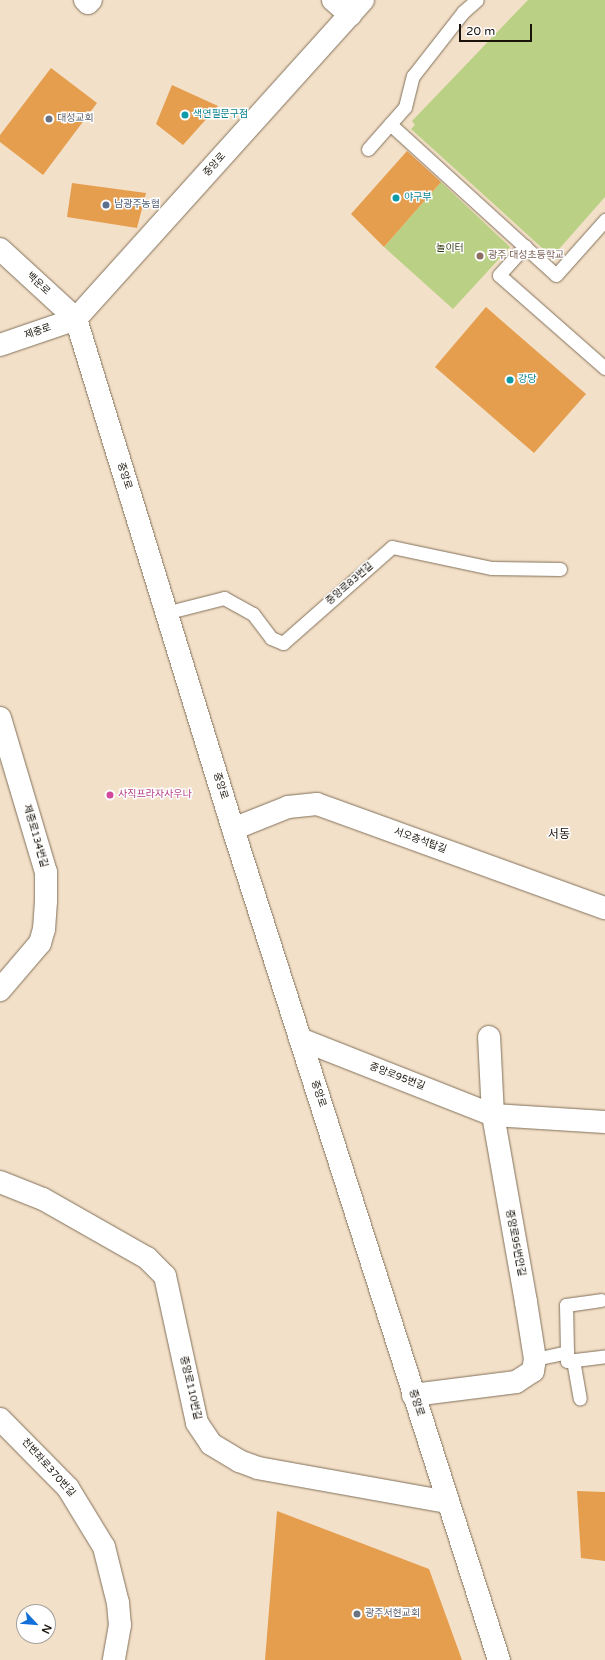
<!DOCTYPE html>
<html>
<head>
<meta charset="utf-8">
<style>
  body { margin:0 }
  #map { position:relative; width:605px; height:1660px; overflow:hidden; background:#f3e0c8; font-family:"Varela Round","Noto Sans KR",sans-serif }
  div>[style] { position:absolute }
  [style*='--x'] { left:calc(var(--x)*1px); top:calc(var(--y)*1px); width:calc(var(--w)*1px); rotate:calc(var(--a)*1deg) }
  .green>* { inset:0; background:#bad185 }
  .building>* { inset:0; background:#e59d4e }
  .roads { filter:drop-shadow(0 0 1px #82715c) drop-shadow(0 0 1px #82715c) }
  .lane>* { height:13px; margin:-6.5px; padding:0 6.5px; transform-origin:6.5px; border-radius:6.5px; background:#fff }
  .street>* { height:22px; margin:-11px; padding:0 11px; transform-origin:11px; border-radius:11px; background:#fff }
  .secondary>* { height:22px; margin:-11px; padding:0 11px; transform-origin:11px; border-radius:11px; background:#fff }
  .dots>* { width:11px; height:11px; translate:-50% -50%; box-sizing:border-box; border:2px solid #fff; border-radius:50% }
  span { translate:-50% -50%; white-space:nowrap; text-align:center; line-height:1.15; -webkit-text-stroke:3px #fff; paint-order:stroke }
  .culture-label { font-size:10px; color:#0d838f }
  .left { translate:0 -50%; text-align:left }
  .worship-label { font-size:10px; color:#5b616d }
  .street-label { font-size:10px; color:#19130b }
  .service-label { font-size:10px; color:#4e5e75 }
  .park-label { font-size:10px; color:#364119 }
  .education-label { font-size:10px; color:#785e54 }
  .hotel-label { font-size:10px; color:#b23c85 }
  .quarter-label { font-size:12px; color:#19130b }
  .north { position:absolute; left:16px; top:1604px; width:40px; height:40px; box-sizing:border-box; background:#fff; border:1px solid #a3a19d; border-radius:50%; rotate:116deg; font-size:11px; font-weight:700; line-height:16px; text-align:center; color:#19130b }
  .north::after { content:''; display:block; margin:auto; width:14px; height:18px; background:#1270d9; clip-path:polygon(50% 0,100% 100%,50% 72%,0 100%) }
  .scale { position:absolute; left:459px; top:24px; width:73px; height:18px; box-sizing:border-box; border:2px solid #19130b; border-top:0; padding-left:5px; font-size:12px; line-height:14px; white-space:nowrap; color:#19130b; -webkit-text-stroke:3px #fff; paint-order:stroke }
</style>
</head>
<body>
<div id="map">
  <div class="green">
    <div style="clip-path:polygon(528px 0,605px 0,605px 197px,552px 257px,411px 129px,415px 125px,412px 121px)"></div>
    <div style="clip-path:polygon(441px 182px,510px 247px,453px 309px,384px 247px)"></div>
  </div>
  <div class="building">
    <div style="clip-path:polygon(51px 68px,97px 103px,43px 175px,0 142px,0 135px)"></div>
    <div style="clip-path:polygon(172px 85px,218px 106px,183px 145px,156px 124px)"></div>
    <div style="clip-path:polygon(407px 151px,441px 182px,384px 247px,351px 214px)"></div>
    <div style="clip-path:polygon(72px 183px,146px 193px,137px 228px,67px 217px)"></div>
    <div style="clip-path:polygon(486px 307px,586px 394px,534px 453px,435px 367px)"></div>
    <div style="clip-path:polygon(577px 1491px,605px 1492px,605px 1561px,581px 1558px)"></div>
    <div style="clip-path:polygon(277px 1511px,429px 1569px,462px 1660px,265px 1660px)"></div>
  </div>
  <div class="roads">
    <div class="lane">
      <div style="--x:390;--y:124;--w:224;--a:42.3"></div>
      <div style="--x:556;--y:275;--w:74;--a:-48.3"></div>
      <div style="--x:368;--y:149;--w:56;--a:-48.6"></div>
      <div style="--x:405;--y:107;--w:32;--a:-76"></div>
      <div style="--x:413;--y:76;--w:81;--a:-52"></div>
      <div style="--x:463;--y:12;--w:18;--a:-41"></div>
      <div style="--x:525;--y:246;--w:39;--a:132"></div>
      <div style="--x:499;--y:275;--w:141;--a:41.3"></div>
      <div style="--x:165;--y:613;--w:61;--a:-14.3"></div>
      <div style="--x:224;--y:598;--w:33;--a:29"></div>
      <div style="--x:253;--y:614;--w:30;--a:53"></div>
      <div style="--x:271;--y:638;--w:13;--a:23"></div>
      <div style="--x:283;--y:643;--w:145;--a:-41.4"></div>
      <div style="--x:392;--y:547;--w:102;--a:11.9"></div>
      <div style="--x:492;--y:568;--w:68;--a:0.8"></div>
      <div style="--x:567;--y:1352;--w:47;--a:-91.2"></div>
      <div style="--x:566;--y:1305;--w:35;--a:-8"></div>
      <div style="--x:535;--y:1359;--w:33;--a:-12"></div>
      <div style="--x:567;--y:1352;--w:9;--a:90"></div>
      <div style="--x:567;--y:1361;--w:38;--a:-7"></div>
      <div style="--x:573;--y:1360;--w:39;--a:80"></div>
    </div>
    <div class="street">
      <div style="--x:85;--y:0;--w:4;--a:45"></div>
      <div style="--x:88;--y:3;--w:4;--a:-45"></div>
      <div style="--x:333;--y:0;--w:23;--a:41"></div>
      <div style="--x:0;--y:249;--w:103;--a:42.6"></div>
      <div style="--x:76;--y:319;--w:80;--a:161.1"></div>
      <div style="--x:0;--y:718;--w:161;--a:73.4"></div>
      <div style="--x:46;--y:872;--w:29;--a:90"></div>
      <div style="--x:46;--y:901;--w:28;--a:94"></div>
      <div style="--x:44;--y:929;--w:15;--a:106"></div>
      <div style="--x:40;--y:943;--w:62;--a:130.4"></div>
      <div style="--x:233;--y:829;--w:59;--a:-21.8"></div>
      <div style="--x:288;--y:807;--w:29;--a:-6"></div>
      <div style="--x:317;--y:804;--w:306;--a:19.9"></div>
      <div style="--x:300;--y:1039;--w:207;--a:21.5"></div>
      <div style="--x:493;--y:1115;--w:112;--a:3.6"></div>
      <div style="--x:0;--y:1182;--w:46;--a:21.6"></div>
      <div style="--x:43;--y:1199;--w:120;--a:29.6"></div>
      <div style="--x:147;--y:1258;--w:25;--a:45"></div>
      <div style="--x:165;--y:1276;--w:150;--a:77.7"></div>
      <div style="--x:197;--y:1423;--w:25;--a:56"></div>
      <div style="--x:211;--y:1444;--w:33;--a:31"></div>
      <div style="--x:239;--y:1461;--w:20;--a:20"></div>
      <div style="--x:258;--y:1468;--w:192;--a:10.2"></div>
      <div style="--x:413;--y:1395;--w:104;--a:-7.2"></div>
      <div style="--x:516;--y:1382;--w:20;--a:-33"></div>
      <div style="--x:533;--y:1371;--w:12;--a:-81"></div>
      <div style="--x:535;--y:1359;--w:58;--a:-99"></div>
      <div style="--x:526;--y:1302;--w:190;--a:-100"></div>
      <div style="--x:493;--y:1115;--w:78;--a:-92.9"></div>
      <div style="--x:0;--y:1419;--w:97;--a:45.4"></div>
      <div style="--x:68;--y:1488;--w:69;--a:58.6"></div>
      <div style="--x:104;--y:1547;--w:58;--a:76"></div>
      <div style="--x:118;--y:1603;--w:22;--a:85"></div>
      <div style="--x:120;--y:1625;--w:36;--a:100"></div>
    </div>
    <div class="secondary">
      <div style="--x:363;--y:0;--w:429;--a:132"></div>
      <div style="--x:76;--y:319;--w:534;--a:72.89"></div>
      <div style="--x:233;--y:829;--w:873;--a:72.25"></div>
    </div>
  </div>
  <div class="dots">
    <div style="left:185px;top:115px;background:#0f9aa8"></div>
    <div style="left:49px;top:119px;background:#6b7280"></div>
    <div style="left:396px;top:198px;background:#0f9aa8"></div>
    <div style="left:106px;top:205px;background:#5c6f8a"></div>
    <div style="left:480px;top:256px;background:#8d6e63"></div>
    <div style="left:510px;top:380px;background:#0f9aa8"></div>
    <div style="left:110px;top:795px;background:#d1479c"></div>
    <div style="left:357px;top:1614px;background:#6b7280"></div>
  </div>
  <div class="culture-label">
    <span class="left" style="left:193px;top:115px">색연필문구점</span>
    <span class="left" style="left:404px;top:198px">야구부</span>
    <span class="left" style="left:518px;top:380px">강당</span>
  </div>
  <div class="worship-label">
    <span class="left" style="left:57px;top:119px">대성교회</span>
    <span class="left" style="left:365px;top:1614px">광주서현교회</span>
  </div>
  <div class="street-label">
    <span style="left:215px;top:165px;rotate:-48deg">중앙로</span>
    <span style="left:38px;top:284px;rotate:43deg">백운로</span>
    <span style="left:38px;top:332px;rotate:-19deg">제중로</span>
    <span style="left:124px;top:476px;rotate:73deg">중앙로</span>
    <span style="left:350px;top:584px;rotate:-41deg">중앙로83번길</span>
    <span style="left:220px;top:786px;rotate:73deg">중앙로</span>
    <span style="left:35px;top:836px;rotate:74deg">제중로134번길</span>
    <span style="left:420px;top:841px;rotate:20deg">서오층석탑길</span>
    <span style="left:397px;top:1077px;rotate:21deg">중앙로95번길</span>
    <span style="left:318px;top:1094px;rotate:72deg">중앙로</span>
    <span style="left:515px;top:1243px;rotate:79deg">중앙로95번안길</span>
    <span style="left:190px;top:1388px;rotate:77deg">중앙로110번길</span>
    <span style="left:416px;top:1403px;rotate:72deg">중앙로</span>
    <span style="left:48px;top:1468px;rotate:48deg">천변좌로370번길</span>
  </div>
  <div class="service-label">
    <span class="left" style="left:114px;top:205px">남광주농협</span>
  </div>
  <div class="park-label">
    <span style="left:450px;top:249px">놀이터</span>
  </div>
  <div class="education-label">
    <span class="left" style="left:488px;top:256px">광주 대성초등학교</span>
  </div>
  <div class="hotel-label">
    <span class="left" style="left:118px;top:795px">사직프라자사우나</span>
  </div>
  <div class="quarter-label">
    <span style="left:559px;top:835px">서동</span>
  </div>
  <div class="north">N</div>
  <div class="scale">20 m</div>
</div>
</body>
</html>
